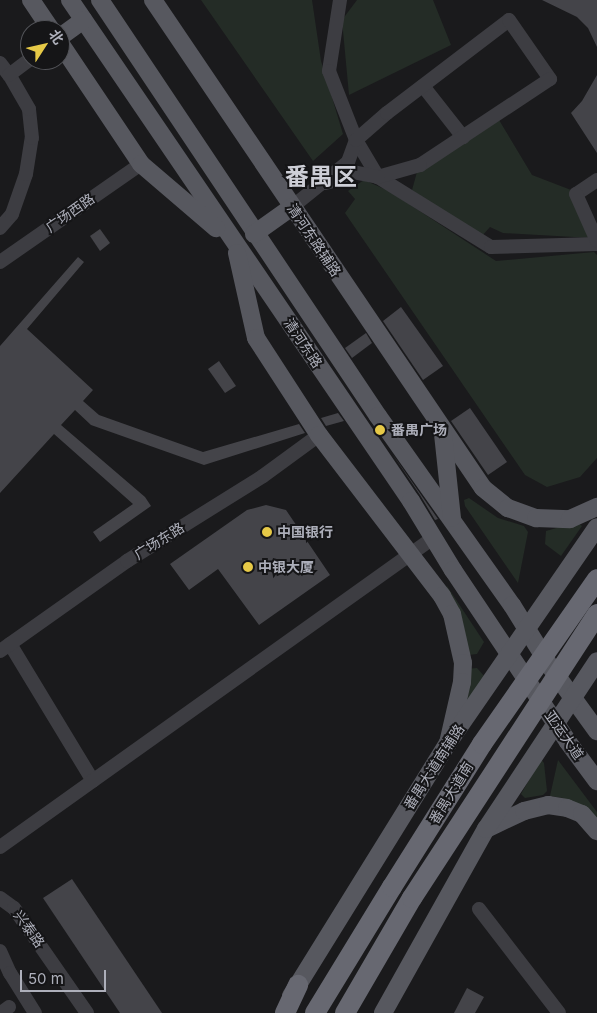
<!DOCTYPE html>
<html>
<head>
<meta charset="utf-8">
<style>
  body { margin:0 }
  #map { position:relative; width:597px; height:1013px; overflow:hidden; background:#1a1a1c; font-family:Inter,"Noto Sans SC",sans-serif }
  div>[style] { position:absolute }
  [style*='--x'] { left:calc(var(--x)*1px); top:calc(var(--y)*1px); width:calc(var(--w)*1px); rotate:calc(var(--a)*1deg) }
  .green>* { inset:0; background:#242c26 }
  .building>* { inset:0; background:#444449 }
  .minor>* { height:14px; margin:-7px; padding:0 7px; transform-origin:7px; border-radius:7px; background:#3d3d42 }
  .major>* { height:18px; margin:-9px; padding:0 9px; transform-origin:9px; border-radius:9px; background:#57585f }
  .highway>* { height:20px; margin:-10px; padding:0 10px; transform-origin:10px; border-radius:10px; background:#676871 }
  .highway-bridge>* { height:20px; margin:-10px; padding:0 10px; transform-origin:10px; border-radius:10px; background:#676871 }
  .dots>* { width:14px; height:14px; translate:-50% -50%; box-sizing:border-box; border:2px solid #151517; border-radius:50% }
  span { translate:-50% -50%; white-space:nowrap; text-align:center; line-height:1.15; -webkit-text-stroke:4px #151517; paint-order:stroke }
  .street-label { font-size:14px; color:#adafba }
  .poi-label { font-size:14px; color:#adafba; font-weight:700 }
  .left { translate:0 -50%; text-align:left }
  .town-label { font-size:24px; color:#cecfd7; font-weight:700 }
  .north { position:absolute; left:20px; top:20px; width:50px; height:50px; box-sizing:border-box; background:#151517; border:1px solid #525358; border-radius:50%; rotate:55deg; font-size:14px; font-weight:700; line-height:20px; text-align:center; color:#adafba }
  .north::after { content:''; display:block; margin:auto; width:18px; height:22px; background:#e6c947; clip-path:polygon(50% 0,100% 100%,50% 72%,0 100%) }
  .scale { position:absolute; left:20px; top:970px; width:86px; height:22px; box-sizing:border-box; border:2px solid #adafba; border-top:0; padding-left:6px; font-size:15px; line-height:18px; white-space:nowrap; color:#adafba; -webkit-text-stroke:4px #151517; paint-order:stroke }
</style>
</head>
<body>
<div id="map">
  <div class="green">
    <div style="clip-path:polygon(201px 0,312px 0,321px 61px,343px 134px,313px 161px)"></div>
    <div style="clip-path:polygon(357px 0,433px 0,451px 45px,349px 95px,342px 20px)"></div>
    <div style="clip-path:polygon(499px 120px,532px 175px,571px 190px,592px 238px,503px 233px,490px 227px,481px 237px,412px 190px,417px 172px)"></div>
    <div style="clip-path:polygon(364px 180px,389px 191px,496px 261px,594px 252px,597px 255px,597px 458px,580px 477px,547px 487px,525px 475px,345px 213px,355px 199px,348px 191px)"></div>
    <div style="clip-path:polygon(469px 498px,498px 518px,524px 526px,528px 532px,518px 583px,465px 506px,464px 500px)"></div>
    <div style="clip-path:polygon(577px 522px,582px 526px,561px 556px,545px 544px,546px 531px)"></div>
    <div style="clip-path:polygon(447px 586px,484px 642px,477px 654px,468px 655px,444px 591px)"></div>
    <div style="clip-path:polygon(477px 668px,485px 677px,464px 712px,466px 669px)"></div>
    <div style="clip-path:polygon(541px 759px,544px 763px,547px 791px,543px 795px,525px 798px,521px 794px)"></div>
    <div style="clip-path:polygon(558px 760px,597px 812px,597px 825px,563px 798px,550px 796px)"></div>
  </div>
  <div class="building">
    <div style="clip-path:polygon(542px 0,597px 0,597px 47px,588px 28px,577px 17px)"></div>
    <div style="clip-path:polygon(597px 75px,597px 153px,571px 113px,582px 101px)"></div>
    <div style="clip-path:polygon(100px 229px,110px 243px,100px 251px,90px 236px)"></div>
    <div style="clip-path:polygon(78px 257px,84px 262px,27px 329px,93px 390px,83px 401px,99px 415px,203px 452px,299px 424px,305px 433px,204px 465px,91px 425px,75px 410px,61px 425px,145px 497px,151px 506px,100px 542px,93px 532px,133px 504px,54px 434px,0 493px,0 346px)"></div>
    <div style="clip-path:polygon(401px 307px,443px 366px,423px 380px,383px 321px)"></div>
    <div style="clip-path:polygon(366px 333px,372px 343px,352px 358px,345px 348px)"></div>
    <div style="clip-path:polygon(219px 361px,236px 386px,225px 393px,208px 369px)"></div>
    <div style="clip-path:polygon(470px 408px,507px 462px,488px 475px,451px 421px)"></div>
    <div style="clip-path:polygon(338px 413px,344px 421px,326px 426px,321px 418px)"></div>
    <div style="clip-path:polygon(391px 452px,438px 519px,435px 520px,420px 495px)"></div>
    <div style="clip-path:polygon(266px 505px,286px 510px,330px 575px,259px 625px,218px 569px,189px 590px,170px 564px,247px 510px)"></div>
    <div style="clip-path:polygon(72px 879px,162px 1013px,120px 1013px,43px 898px)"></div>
    <div style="clip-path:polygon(467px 988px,484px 997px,475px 1013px,454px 1013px)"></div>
  </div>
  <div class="minor">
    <div style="--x:340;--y:0;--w:72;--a:98.8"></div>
    <div style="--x:329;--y:71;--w:74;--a:68.6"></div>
    <div style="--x:356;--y:140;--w:43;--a:59.3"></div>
    <div style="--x:378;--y:177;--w:133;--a:31.8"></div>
    <div style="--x:491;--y:247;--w:106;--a:-1.6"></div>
    <div style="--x:0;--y:63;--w:15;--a:53"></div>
    <div style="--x:423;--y:86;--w:65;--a:51.9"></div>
    <div style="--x:597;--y:180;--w:25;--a:146"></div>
    <div style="--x:576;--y:194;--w:51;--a:65.9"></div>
    <div style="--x:292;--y:207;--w:72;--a:-38.8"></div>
    <div style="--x:348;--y:162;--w:23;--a:-70"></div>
    <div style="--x:356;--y:140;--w:41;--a:-41.1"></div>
    <div style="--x:387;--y:113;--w:153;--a:-37.3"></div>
    <div style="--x:509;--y:20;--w:72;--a:55.2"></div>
    <div style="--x:550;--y:79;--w:156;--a:146.5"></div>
    <div style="--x:420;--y:165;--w:44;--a:164.1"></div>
    <div style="--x:378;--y:177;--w:25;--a:-169"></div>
    <div style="--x:353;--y:172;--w:17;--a:152"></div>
    <div style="--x:338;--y:180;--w:13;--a:167"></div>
    <div style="--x:0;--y:228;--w:18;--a:-49"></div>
    <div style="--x:12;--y:214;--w:42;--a:-70.7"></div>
    <div style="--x:26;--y:174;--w:36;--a:-81"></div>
    <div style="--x:32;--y:138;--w:29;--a:-96"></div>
    <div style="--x:29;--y:109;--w:39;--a:-120"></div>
    <div style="--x:9;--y:75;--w:26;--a:-37"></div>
    <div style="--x:0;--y:262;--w:172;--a:-34.8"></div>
    <div style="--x:10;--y:644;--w:160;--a:58.8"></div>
    <div style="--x:0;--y:651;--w:156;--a:-35.3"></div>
    <div style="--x:127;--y:561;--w:160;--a:-32"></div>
    <div style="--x:263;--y:476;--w:69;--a:-36.2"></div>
    <div style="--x:0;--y:847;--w:532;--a:-35.51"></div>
    <div style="--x:0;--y:898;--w:17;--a:36"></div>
    <div style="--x:14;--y:908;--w:128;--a:55.2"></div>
    <div style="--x:479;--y:909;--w:131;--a:52.4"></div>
    <div style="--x:0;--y:951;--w:24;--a:66"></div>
    <div style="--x:10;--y:973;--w:47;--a:58"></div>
    <div style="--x:1;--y:1013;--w:10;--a:-37"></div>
  </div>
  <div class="major">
    <div style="--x:31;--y:0;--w:36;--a:56"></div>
    <div style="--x:70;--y:0;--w:606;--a:55.76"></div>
    <div style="--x:411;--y:501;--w:81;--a:58.7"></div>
    <div style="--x:453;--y:570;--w:207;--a:56.2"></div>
    <div style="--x:568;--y:742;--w:49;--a:53.4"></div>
    <div style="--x:100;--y:0;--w:500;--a:56.25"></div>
    <div style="--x:378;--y:416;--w:232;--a:54.7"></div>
    <div style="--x:512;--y:605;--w:70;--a:58.3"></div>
    <div style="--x:549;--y:665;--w:82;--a:54"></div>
    <div style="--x:153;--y:0;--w:589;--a:55.93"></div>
    <div style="--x:483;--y:488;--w:32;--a:39"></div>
    <div style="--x:508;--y:508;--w:30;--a:20"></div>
    <div style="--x:536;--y:518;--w:34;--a:2"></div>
    <div style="--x:570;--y:519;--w:30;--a:-24"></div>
    <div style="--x:60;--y:37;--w:29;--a:-36"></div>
    <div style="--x:60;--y:43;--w:146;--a:56.2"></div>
    <div style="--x:141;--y:164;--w:99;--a:40.5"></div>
    <div style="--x:254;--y:234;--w:47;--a:-35.4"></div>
    <div style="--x:237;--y:253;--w:87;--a:77.4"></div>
    <div style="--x:256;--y:338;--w:116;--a:57"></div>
    <div style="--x:319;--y:435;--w:203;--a:52.6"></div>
    <div style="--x:442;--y:596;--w:21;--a:61"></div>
    <div style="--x:452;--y:614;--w:50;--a:77.3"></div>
    <div style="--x:463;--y:663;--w:19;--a:93"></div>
    <div style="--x:462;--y:682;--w:63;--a:102.9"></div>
    <div style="--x:443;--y:434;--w:84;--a:83.9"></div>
    <div style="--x:486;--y:829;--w:42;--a:-25.3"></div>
    <div style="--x:524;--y:811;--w:25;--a:-14"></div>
    <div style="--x:548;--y:805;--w:19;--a:9"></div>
    <div style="--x:567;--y:808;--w:16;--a:22"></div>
    <div style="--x:582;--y:814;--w:23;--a:49"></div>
    <div style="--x:291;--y:996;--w:298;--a:-58.2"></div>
    <div style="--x:448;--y:743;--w:262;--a:-55.4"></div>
    <div style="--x:383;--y:1013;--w:211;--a:-60.8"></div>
    <div style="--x:486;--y:829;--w:201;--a:-56.5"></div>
  </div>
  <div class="highway">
    <div style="--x:285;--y:1013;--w:31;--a:-65"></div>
    <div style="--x:315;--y:1013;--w:148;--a:-58.6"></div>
    <div style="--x:345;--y:1013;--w:133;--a:-59.8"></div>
  </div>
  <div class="highway-bridge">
    <div style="--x:392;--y:887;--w:169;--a:-57.8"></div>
    <div style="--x:482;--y:744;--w:201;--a:-55.1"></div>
    <div style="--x:412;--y:898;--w:339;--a:-56.9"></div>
  </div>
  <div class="dots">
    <div style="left:380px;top:430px;background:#e6c947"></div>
    <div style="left:267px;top:532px;background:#e6c947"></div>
    <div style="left:248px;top:567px;background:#e6c947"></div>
  </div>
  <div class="street-label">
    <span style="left:70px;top:213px;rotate:-35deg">广场西路</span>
    <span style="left:314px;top:240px;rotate:56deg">清河东路辅路</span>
    <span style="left:303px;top:343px;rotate:56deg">清河东路</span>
    <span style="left:159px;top:541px;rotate:-32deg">广场东路</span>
    <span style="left:564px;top:735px;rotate:55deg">亚运大道</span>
    <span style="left:434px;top:767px;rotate:-57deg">番禺大道南辅路</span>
    <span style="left:451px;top:793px;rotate:-58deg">番禺大道南</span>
    <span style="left:29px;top:929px;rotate:54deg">兴泰路</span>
  </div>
  <div class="poi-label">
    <span class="left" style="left:391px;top:430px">番禺广场</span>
    <span class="left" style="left:277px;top:532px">中国银行</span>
    <span class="left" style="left:258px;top:567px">中银大厦</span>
  </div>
  <div class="town-label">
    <span style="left:321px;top:177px">番禺区</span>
  </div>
  <div class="north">北</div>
  <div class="scale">50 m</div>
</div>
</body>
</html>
